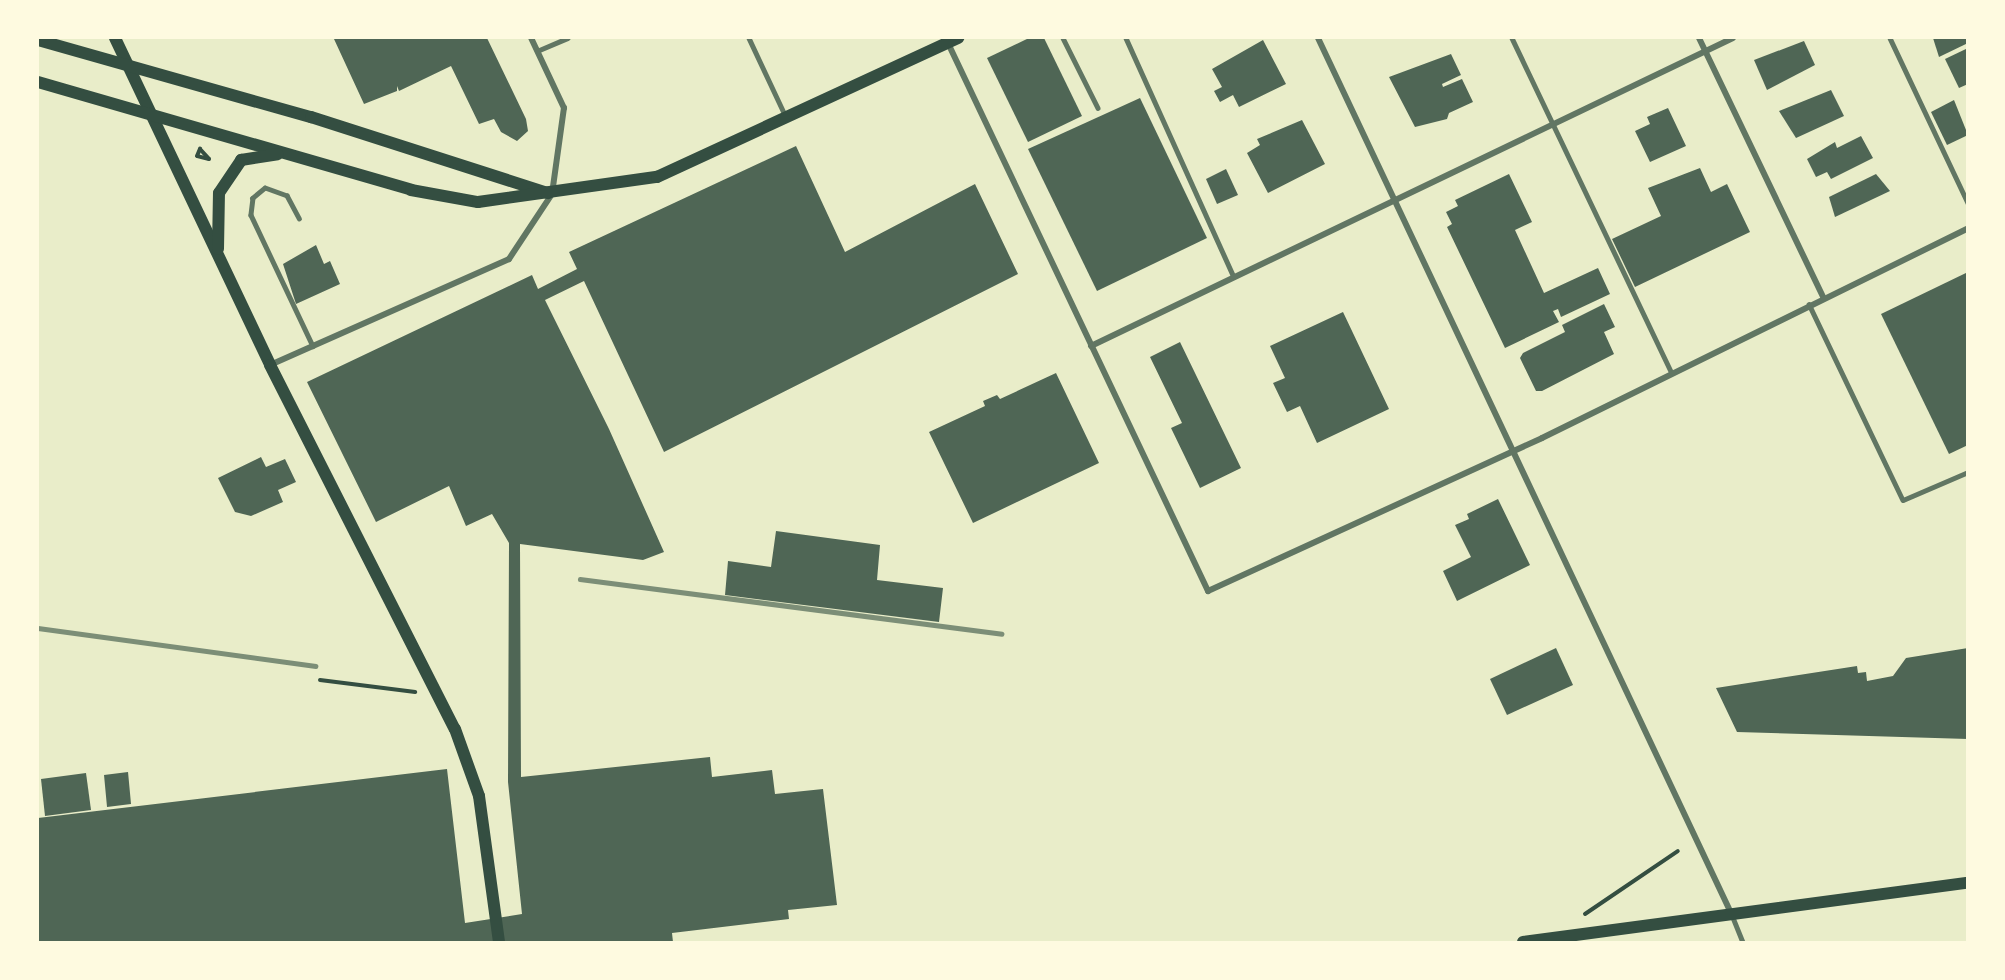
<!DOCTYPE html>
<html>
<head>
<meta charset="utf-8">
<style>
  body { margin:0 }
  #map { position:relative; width:2005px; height:980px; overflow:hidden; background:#e9edc9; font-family:Quicksand,sans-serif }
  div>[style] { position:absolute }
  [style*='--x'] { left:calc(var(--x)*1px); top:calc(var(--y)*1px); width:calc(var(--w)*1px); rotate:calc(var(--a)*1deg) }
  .building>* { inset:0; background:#4f6655 }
  .path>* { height:4px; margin:-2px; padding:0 2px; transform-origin:2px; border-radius:2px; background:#344e41 }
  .service>* { height:4.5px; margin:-2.25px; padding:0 2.25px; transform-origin:2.25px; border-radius:2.25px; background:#617663 }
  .minor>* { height:6px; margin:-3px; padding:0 3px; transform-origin:3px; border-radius:3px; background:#617663 }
  .secondary>* { height:12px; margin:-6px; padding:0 6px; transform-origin:6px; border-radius:6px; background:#344e41 }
  .rail>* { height:4.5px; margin:-2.25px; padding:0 2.25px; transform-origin:2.25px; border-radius:2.25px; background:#7c8e77 }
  span { translate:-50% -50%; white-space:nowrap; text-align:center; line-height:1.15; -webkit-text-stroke:4.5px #fefae0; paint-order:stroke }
  .frame { position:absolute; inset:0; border:39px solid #fefae0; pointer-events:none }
</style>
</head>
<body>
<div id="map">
  <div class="building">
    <div style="clip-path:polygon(487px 38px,526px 119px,528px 131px,517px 141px,501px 132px,494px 119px,479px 124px,451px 66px,399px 91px,397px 86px,397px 91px,364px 104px,334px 39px)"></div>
    <div style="clip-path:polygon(1029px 38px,1044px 38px,1082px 116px,1028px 142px,987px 58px)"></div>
    <div style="clip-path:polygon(1933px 38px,1968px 38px,1968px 43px,1939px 57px)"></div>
    <div style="clip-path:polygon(1263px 40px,1286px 84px,1239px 107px,1233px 95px,1220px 102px,1214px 91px,1222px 87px,1212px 69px)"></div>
    <div style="clip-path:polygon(1804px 41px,1815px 65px,1767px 90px,1754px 60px)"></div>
    <div style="clip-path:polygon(1968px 48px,1968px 84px,1959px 88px,1945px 59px)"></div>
    <div style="clip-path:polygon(1451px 54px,1461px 75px,1442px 84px,1443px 87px,1462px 79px,1473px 102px,1449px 113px,1447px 119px,1415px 127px,1389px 77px)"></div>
    <div style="clip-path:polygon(1831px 90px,1844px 116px,1796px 138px,1779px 111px)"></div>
    <div style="clip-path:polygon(1140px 98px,1207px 238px,1097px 291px,1028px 149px)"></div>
    <div style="clip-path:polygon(1954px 100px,1968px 135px,1947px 145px,1931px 112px)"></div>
    <div style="clip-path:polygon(1668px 108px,1686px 146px,1650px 162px,1635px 131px,1650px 124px,1647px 117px)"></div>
    <div style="clip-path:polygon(1302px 120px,1325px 164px,1268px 193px,1247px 153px,1260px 145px,1257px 139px)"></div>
    <div style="clip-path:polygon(1861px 136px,1873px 158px,1831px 179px,1827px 172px,1816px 177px,1807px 159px,1835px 142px,1837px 148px)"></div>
    <div style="clip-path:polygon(796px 146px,845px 252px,975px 184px,1018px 274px,664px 452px,584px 281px,545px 300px,609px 429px,664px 552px,643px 560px,520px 544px,521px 777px,710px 757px,712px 777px,772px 770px,775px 794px,823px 789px,837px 905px,788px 910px,789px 919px,672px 933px,673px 942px,38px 942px,38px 818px,447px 769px,465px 923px,522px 914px,508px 782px,509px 543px,492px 514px,466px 526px,449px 486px,376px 522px,307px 382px,532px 275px,538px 289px,577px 269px,569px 252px)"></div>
    <div style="clip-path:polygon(1700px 168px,1711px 192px,1727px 184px,1750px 232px,1635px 287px,1612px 239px,1661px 216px,1648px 188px)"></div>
    <div style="clip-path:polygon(1226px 169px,1238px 195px,1217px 204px,1206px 179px)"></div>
    <div style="clip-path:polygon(1509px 174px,1532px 222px,1515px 230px,1544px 293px,1598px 268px,1610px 294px,1561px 317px,1558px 309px,1553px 311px,1559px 322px,1505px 348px,1447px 227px,1452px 224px,1446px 212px,1458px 206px,1455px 200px)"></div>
    <div style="clip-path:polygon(1876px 174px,1890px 191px,1835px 217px,1829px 197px)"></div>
    <div style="clip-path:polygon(316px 245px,324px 264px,330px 261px,340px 284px,296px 304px,283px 264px)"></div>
    <div style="clip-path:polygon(1968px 272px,1968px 445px,1949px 454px,1881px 314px)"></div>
    <div style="clip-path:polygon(1604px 304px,1615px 327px,1604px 332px,1614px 354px,1542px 391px,1536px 391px,1520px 358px,1523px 353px,1565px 332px,1562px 325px)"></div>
    <div style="clip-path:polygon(1343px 312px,1389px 409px,1317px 443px,1300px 406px,1287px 412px,1273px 383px,1285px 378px,1270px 346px)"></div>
    <div style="clip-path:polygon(1180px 342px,1241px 468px,1200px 488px,1171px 428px,1182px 423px,1150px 357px)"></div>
    <div style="clip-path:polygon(1056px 373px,1099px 463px,973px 523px,929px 432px,985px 406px,983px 401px,997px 395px,1000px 399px)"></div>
    <div style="clip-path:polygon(261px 457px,266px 467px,285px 459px,296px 482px,278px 490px,283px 502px,251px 516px,235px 512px,218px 478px)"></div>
    <div style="clip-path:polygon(1498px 499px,1530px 565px,1457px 601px,1443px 571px,1471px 557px,1455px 525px,1469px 519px,1467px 514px)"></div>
    <div style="clip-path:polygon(776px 531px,880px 545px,877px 580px,943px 588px,939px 622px,725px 595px,728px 561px,771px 567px)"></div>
    <div style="clip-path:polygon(1556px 648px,1573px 685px,1507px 715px,1490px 679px)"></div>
    <div style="clip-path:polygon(1968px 648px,1968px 739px,1737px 732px,1716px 688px,1857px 666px,1858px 673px,1866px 672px,1867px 681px,1893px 676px,1906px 658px)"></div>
    <div style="clip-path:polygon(128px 772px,131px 804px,107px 807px,104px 775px)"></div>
    <div style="clip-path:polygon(86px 773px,91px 810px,45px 816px,41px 779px)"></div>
  </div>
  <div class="path">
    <div style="--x:200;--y:149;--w:13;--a:48"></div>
    <div style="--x:209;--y:159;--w:12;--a:-166"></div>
    <div style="--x:197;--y:156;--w:8;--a:-67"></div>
    <div style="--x:320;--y:680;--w:96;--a:7.2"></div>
    <div style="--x:1585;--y:914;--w:112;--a:-34.1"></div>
  </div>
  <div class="service">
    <div style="--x:749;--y:38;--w:85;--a:64.9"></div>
    <div style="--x:1063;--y:38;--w:78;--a:63.4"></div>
    <div style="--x:1126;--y:38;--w:262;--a:65.7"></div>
    <div style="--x:1512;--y:38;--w:370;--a:64.5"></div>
    <div style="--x:1890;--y:38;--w:183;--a:64.7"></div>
    <div style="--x:537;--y:51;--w:33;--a:-23"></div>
    <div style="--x:299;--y:219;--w:26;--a:-118"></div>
    <div style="--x:287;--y:196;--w:23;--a:-160"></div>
    <div style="--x:265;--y:188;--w:16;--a:140"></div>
    <div style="--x:253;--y:198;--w:17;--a:97"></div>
    <div style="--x:251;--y:215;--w:145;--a:64.7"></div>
    <div style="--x:1809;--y:304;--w:217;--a:64.4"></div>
    <div style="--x:1903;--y:500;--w:71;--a:-23.3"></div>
    <div style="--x:1732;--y:915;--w:29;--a:68"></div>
  </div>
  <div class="minor">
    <div style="--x:1318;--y:38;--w:970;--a:64.73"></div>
    <div style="--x:1699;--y:38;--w:287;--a:64.4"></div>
    <div style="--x:947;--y:41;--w:609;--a:64.61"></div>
    <div style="--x:1208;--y:591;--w:367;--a:-24.6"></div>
    <div style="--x:1542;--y:438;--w:475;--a:-26.2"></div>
    <div style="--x:1091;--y:346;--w:712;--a:-25.63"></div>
    <div style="--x:270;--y:365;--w:261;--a:-23.9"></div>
    <div style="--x:509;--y:259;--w:78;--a:-56.5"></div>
    <div style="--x:552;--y:194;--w:87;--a:-82.1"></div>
    <div style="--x:564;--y:108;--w:77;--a:-115.2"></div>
  </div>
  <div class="secondary">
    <div style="--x:115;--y:38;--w:362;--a:64.6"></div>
    <div style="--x:270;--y:365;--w:408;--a:63.1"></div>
    <div style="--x:455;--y:729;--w:71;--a:70.3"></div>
    <div style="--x:479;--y:796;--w:147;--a:82.2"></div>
    <div style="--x:38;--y:40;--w:284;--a:15.8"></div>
    <div style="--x:311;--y:117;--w:249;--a:17.8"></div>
    <div style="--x:38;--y:82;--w:388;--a:16.1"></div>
    <div style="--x:411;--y:190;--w:68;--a:10.2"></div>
    <div style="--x:478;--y:202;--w:181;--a:-8"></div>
    <div style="--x:657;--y:177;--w:332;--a:-24.8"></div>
    <div style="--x:218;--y:249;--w:56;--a:-89"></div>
    <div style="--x:219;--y:193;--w:40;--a:-56"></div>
    <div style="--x:241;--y:160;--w:37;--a:-9"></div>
    <div style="--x:1523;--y:942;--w:449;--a:-7.6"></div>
  </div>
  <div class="rail">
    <div style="--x:580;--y:579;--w:425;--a:7.4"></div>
    <div style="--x:38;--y:628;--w:280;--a:7.8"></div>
  </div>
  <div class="frame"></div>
</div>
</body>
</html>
